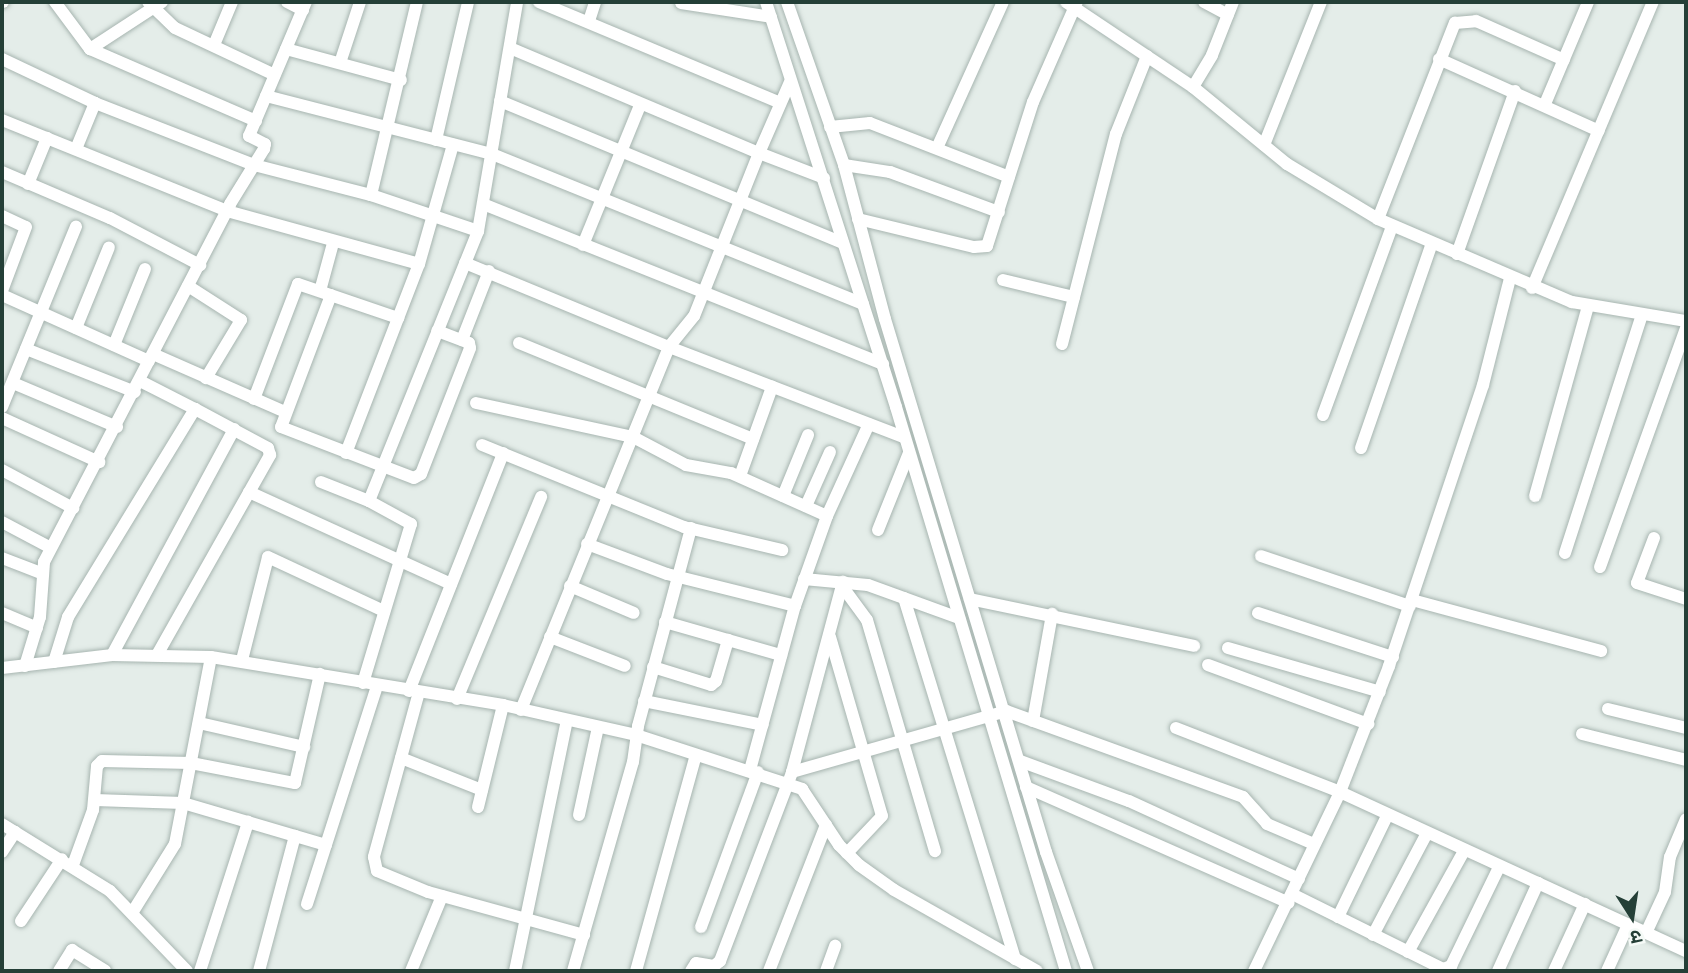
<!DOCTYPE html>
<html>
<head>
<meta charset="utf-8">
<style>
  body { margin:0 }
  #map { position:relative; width:1688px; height:973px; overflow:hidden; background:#e4ede9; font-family:"Public Sans","Noto Sans Devanagari",sans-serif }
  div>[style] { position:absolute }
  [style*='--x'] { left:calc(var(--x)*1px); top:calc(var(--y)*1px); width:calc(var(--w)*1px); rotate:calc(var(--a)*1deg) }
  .roads { filter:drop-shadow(0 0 2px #a7b5b0) drop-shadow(0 0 2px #a7b5b0) }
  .minor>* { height:12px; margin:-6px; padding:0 6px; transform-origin:6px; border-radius:6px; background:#fff }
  span { translate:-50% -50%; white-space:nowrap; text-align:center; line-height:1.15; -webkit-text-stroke:5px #f5faf7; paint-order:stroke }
  .frame { position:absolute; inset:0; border:4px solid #243f37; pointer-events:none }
  .north { position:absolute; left:1597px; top:882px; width:70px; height:70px; -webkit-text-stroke:5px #f5faf7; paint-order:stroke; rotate:168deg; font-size:19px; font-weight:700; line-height:28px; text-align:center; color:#243f37 }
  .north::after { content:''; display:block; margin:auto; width:24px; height:32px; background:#243f37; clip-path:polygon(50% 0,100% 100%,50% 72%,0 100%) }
</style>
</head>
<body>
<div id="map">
  <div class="roads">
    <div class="minor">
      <div style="--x:2;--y:2;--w:1;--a:0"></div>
      <div style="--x:55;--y:2;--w:59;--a:53.3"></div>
      <div style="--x:90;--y:49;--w:181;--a:23.4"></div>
      <div style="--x:148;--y:2;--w:37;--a:44"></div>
      <div style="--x:175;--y:28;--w:110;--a:25.2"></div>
      <div style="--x:287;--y:2;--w:18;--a:27"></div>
      <div style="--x:539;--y:2;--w:261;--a:22.7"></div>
      <div style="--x:766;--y:2;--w:425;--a:72.2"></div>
      <div style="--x:896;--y:407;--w:589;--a:73.23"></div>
      <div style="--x:787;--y:2;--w:173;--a:70.7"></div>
      <div style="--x:844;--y:165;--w:159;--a:75.1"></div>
      <div style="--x:885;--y:319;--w:557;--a:73.19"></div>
      <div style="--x:1046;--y:852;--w:126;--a:70.6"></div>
      <div style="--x:1066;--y:2;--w:153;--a:33.8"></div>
      <div style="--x:1193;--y:87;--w:122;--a:39.3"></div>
      <div style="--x:1287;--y:164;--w:106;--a:31.1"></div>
      <div style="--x:1378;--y:219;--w:211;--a:23.2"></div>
      <div style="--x:1572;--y:302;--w:116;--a:9.5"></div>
      <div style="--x:1204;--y:2;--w:27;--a:28"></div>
      <div style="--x:681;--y:3;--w:91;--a:8.8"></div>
      <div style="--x:589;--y:21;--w:20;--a:-72"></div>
      <div style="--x:214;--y:45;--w:47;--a:-67.3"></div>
      <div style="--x:510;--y:48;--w:270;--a:22.9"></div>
      <div style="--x:759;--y:153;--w:77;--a:-66.4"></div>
      <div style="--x:90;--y:49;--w:86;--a:-33.1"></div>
      <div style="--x:286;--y:49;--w:119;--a:15.1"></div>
      <div style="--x:2;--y:59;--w:103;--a:25.3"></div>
      <div style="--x:95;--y:103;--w:171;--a:21.3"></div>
      <div style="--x:254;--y:165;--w:121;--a:14.4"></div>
      <div style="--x:371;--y:195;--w:113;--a:18.6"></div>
      <div style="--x:1439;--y:59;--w:175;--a:24.2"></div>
      <div style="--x:340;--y:63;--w:64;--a:-71.8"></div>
      <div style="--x:1193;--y:87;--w:37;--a:-59"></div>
      <div style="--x:1212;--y:55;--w:57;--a:-68.4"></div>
      <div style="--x:266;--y:96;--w:233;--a:14.4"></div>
      <div style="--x:492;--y:154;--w:400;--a:22"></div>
      <div style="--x:500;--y:101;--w:371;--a:22.5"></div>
      <div style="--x:1545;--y:104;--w:111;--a:-67.1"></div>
      <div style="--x:2;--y:120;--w:243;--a:22"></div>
      <div style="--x:227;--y:211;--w:199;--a:15.4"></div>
      <div style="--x:830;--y:127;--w:40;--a:-5.7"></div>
      <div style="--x:870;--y:123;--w:149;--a:21.2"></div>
      <div style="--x:436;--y:140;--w:142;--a:-76.9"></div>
      <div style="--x:1264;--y:145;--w:154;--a:-68.3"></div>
      <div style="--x:937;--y:148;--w:160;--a:-65.7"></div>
      <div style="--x:76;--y:149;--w:50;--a:-67.6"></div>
      <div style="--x:844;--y:165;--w:47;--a:8.7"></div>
      <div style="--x:890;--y:172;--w:116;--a:20.2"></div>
      <div style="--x:2;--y:172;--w:117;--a:23.1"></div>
      <div style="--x:110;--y:218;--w:102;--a:27.6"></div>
      <div style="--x:824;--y:178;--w:70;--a:-159"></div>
      <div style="--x:759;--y:153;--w:175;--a:111.7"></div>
      <div style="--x:694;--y:316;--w:40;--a:129"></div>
      <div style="--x:669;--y:347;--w:252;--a:21"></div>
      <div style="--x:28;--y:184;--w:50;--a:-67.6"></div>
      <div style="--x:371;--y:195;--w:198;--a:-76.6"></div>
      <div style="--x:483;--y:204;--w:431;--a:21.8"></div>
      <div style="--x:2;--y:216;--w:26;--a:25"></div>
      <div style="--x:26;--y:227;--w:68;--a:110.6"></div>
      <div style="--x:858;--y:219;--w:119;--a:13.6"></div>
      <div style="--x:974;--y:247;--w:13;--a:-4"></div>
      <div style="--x:987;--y:246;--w:151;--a:-72.3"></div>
      <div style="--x:1033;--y:102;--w:109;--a:-66.3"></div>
      <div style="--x:1378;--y:219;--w:211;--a:-68.6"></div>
      <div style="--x:1455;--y:23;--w:21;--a:-5"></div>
      <div style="--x:1476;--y:21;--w:96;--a:23.9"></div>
      <div style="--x:583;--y:245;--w:151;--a:-67.8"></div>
      <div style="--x:1457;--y:254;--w:173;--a:-70.4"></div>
      <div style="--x:465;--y:263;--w:221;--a:22.4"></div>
      <div style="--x:669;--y:347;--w:392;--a:112.2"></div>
      <div style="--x:1003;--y:280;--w:73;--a:13.5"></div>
      <div style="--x:188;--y:286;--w:63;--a:32.7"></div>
      <div style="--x:241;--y:320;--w:68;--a:121.1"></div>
      <div style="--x:1532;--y:288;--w:311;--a:-67.1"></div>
      <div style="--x:320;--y:291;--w:50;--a:-74.8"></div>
      <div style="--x:2;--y:295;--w:161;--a:24.2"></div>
      <div style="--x:331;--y:295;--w:141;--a:110.7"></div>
      <div style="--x:281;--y:427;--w:142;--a:21"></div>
      <div style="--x:414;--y:478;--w:8;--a:-30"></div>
      <div style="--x:421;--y:474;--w:135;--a:-68.7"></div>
      <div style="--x:470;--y:348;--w:5;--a:-101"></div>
      <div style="--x:469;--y:343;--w:34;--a:-159"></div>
      <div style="--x:76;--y:328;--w:87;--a:-67.8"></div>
      <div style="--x:462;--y:340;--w:74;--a:-68.6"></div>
      <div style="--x:519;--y:343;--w:253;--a:22.3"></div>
      <div style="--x:1062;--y:344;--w:217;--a:-75.6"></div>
      <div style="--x:1116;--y:134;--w:84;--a:-68.3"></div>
      <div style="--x:114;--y:345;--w:82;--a:-67.8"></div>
      <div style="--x:26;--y:349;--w:117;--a:21.5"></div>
      <div style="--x:153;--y:354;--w:144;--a:23.7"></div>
      <div style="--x:13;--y:383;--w:113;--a:22.9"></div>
      <div style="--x:254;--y:399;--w:123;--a:-69.1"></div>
      <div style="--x:298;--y:284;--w:106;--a:18.8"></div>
      <div style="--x:476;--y:403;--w:161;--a:12.2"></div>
      <div style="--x:633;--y:437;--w:60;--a:27.8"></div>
      <div style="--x:686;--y:465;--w:46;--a:10.1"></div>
      <div style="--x:731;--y:473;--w:105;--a:24.1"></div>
      <div style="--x:2;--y:407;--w:195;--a:-67.7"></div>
      <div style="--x:1323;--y:415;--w:201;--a:-69.9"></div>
      <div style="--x:2;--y:418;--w:107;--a:24.4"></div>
      <div style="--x:482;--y:445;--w:218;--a:22.1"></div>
      <div style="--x:684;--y:527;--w:101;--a:13.2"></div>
      <div style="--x:1361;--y:448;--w:217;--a:-70.9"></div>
      <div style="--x:346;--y:453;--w:203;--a:-68.9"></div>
      <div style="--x:419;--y:264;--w:124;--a:-74.1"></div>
      <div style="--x:2;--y:470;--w:81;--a:28.2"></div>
      <div style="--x:740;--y:476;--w:95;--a:-70.2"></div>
      <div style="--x:321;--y:482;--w:52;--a:21.6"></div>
      <div style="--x:249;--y:492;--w:222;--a:24.5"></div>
      <div style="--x:783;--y:496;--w:66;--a:-67.7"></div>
      <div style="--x:1535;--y:496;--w:197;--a:-74.4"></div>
      <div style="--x:806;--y:506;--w:59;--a:-66"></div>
      <div style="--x:2;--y:522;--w:55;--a:28"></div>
      <div style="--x:878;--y:530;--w:83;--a:-68.1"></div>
      <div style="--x:1654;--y:538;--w:48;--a:110.7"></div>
      <div style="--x:1637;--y:583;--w:52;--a:18.1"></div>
      <div style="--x:587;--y:544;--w:85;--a:20.6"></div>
      <div style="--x:667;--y:574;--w:132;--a:14"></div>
      <div style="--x:1565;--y:553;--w:251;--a:-72.1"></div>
      <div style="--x:1261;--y:556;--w:157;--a:18.6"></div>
      <div style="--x:2;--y:558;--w:42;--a:21"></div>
      <div style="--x:1600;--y:567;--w:254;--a:-70.2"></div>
      <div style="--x:804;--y:579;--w:64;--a:5.4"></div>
      <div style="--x:868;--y:585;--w:97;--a:19.9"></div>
      <div style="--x:570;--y:586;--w:69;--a:22.9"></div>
      <div style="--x:842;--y:586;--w:42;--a:53.7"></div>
      <div style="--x:867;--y:620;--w:241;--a:73.6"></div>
      <div style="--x:904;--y:598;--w:378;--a:72.9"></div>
      <div style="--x:970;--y:599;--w:229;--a:11.8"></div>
      <div style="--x:1412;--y:600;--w:196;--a:15.1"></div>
      <div style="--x:2;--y:613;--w:38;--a:23"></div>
      <div style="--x:1258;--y:613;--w:142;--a:18.1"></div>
      <div style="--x:665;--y:622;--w:121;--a:15.9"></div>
      <div style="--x:550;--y:637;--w:80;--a:21.1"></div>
      <div style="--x:830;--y:637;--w:186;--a:73.8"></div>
      <div style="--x:882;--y:816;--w:51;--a:133.4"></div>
      <div style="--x:1228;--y:648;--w:158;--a:16.1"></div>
      <div style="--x:112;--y:655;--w:257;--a:-61.6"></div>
      <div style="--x:157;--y:655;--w:230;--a:-60.5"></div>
      <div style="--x:270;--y:455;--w:7;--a:-106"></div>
      <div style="--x:268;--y:448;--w:83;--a:-151.9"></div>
      <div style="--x:242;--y:660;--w:106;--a:-75.8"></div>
      <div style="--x:268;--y:557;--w:128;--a:25"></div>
      <div style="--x:54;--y:662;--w:47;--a:-72.7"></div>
      <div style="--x:68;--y:617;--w:244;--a:-58.6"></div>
      <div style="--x:195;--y:409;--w:62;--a:-153"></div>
      <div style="--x:1208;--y:665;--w:171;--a:20.2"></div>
      <div style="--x:25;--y:666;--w:51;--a:-73"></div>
      <div style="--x:40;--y:617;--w:55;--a:-85.8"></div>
      <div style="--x:44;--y:562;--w:403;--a:-62.5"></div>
      <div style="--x:230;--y:204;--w:65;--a:-58.3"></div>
      <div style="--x:264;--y:149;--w:5;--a:-79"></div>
      <div style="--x:265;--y:144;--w:18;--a:-153"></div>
      <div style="--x:249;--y:136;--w:146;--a:-67"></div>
      <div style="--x:653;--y:667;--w:61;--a:17.2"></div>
      <div style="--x:711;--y:685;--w:6;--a:-39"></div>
      <div style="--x:716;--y:681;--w:43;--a:-73.7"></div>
      <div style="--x:2;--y:668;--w:111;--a:-6.7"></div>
      <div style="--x:112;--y:655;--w:99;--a:1.2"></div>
      <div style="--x:211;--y:657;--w:296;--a:9.3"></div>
      <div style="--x:503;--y:705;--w:136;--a:12.7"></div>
      <div style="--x:636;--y:735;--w:175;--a:18"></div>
      <div style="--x:802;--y:789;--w:67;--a:56.5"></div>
      <div style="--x:839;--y:845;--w:28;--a:45"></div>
      <div style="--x:859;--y:865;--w:43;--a:35.5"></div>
      <div style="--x:894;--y:890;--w:164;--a:29.5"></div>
      <div style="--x:363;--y:683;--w:166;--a:-73.2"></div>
      <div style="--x:411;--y:524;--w:48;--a:-151.3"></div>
      <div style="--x:369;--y:501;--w:291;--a:-68"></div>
      <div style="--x:478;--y:231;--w:232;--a:-80.3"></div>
      <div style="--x:409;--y:691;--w:256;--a:-68.4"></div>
      <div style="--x:419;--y:692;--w:171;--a:105.3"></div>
      <div style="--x:374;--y:857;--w:14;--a:78"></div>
      <div style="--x:377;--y:871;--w:55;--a:22.4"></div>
      <div style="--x:428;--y:892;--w:162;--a:15.4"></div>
      <div style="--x:457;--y:699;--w:219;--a:-67.4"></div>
      <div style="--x:644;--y:701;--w:121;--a:11.4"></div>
      <div style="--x:1608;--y:709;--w:80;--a:13.7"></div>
      <div style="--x:1033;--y:721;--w:109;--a:-79.9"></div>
      <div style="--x:199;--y:723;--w:108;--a:12.9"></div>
      <div style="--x:1176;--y:728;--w:176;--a:21.3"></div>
      <div style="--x:1340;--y:792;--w:381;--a:24.7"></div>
      <div style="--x:1582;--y:734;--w:107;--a:14"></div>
      <div style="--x:401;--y:758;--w:87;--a:21.6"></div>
      <div style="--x:1020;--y:761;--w:116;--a:20.2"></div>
      <div style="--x:1129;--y:801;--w:187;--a:24.6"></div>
      <div style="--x:750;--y:770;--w:170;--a:-74.7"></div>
      <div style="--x:795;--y:606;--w:96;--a:-70.4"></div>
      <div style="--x:827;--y:516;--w:101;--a:-65.5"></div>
      <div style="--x:792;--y:772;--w:223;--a:-15.9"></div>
      <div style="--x:1006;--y:711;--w:252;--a:19.9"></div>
      <div style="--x:1243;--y:797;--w:36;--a:48"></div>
      <div style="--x:1267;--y:824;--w:51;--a:23.1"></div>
      <div style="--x:1026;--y:787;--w:287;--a:23.8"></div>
      <div style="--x:95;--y:800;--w:88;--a:2"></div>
      <div style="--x:183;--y:803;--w:149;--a:16.4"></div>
      <div style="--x:478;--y:807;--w:105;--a:-76.2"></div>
      <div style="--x:579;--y:815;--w:90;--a:-77.8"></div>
      <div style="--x:2;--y:824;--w:127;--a:31.8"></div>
      <div style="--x:110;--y:891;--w:111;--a:46.1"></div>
      <div style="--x:2;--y:852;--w:24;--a:-57"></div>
      <div style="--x:73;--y:865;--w:59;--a:-70"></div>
      <div style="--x:93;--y:810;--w:44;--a:-84.8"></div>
      <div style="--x:97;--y:766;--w:7;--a:-45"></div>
      <div style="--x:102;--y:761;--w:89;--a:1.3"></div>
      <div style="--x:191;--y:763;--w:106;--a:10.9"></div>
      <div style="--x:295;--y:783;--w:112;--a:-77.1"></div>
      <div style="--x:1292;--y:894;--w:169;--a:26.4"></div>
      <div style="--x:1443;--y:969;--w:9;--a:-21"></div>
      <div style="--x:1451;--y:966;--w:110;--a:-64.1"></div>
      <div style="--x:307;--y:904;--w:229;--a:-72.2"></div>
      <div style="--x:132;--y:913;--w:81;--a:-58.1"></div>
      <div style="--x:175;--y:844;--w:190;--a:-79.1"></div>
      <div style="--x:1338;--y:917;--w:114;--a:-64.1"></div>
      <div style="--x:21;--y:921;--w:74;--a:-56.5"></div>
      <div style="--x:701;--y:927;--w:165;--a:-69.8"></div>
      <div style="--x:1646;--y:933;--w:45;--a:-65.1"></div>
      <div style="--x:1665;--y:892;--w:35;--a:-82"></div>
      <div style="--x:1670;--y:857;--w:41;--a:-67.2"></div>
      <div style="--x:1373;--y:935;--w:115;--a:-62.1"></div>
      <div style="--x:1408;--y:952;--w:115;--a:-61"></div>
      <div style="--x:59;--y:971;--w:25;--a:-58"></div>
      <div style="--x:72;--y:950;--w:39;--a:32"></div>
      <div style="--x:200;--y:971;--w:157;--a:-72.1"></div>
      <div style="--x:259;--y:971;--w:140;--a:-75.1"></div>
      <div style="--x:411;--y:971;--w:81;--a:-67.5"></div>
      <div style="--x:515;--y:971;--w:256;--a:-78.3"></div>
      <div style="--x:573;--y:971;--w:217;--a:-74"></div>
      <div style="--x:633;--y:762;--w:36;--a:-82"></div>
      <div style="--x:638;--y:726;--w:205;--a:-75"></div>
      <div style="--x:636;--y:971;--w:224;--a:-74.5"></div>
      <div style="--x:691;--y:971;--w:9;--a:-58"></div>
      <div style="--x:696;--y:963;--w:18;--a:9"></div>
      <div style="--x:714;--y:966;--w:8;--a:-40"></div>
      <div style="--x:720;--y:961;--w:202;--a:-69.1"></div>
      <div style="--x:792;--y:772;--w:197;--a:-75"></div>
      <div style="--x:769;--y:971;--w:157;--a:-68.7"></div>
      <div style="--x:826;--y:971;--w:27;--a:-70"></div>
      <div style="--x:1254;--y:971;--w:199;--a:-64.3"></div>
      <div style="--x:1340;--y:792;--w:135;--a:-68.7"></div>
      <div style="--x:1389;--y:666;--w:296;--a:-71.5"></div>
      <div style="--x:1483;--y:385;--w:110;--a:-75.8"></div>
      <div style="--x:1498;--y:971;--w:97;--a:-65.6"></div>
      <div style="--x:1554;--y:971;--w:74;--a:-65.2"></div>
      <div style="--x:1607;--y:971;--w:51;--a:-65.5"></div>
    </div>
  </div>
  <div class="frame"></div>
  <div class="north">उ</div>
</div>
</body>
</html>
